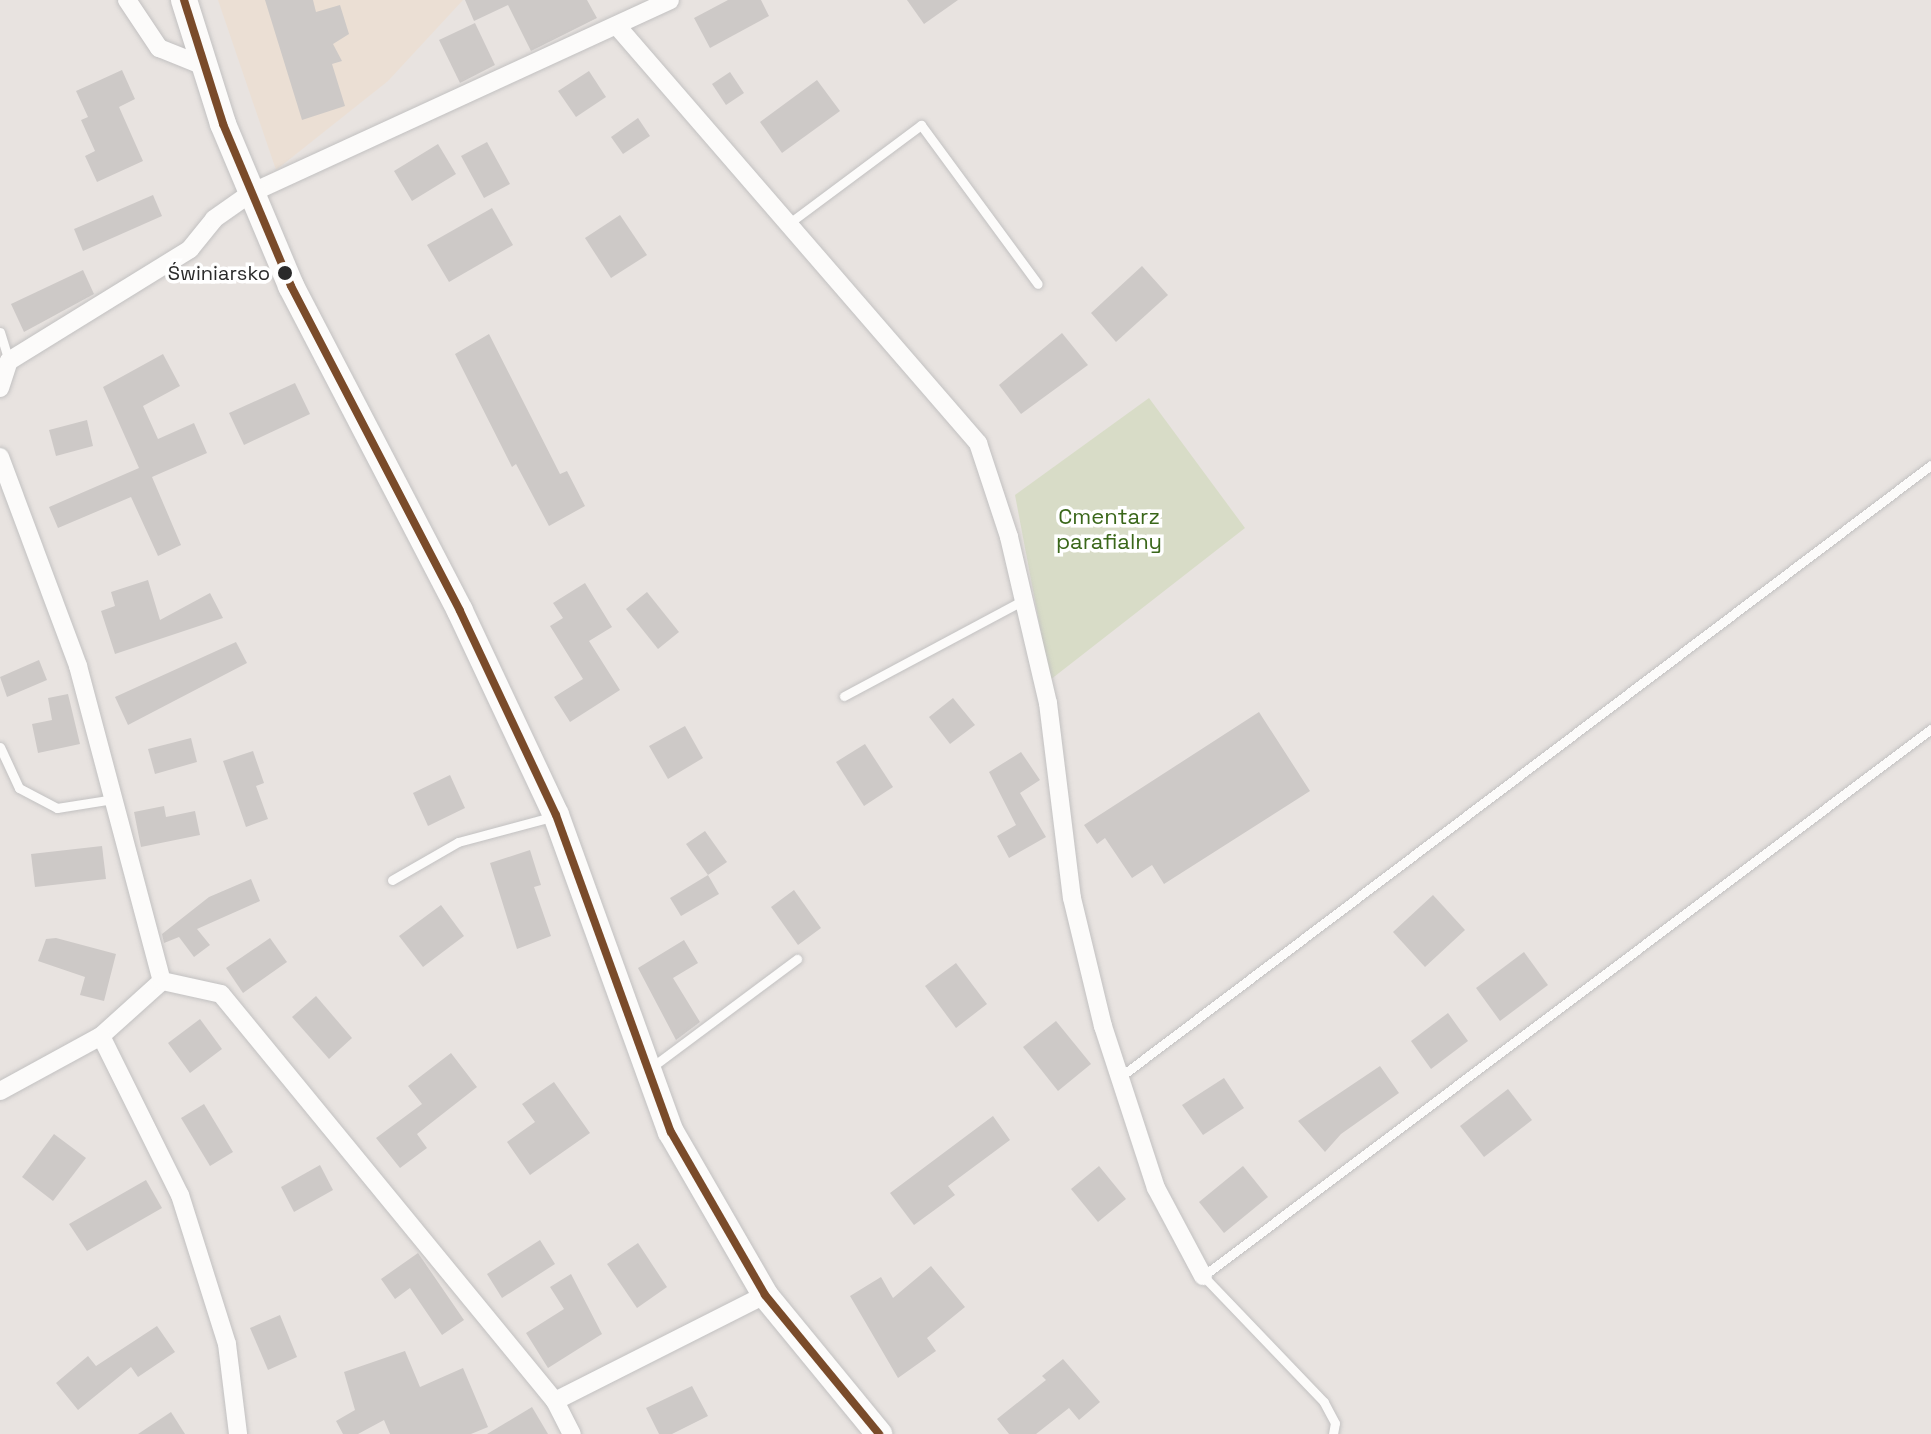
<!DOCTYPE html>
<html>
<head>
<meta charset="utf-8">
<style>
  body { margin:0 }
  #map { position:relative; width:1931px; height:1434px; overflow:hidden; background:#e8e3e0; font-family:"Space Grotesk",sans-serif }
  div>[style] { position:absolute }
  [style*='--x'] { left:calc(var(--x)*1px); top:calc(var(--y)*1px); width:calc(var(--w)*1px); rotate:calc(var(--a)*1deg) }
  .education>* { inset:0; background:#ebdfd4 }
  .cemetery>* { inset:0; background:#d8dcc7 }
  .building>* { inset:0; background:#cdc9c7 }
  .roads { filter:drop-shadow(0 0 2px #c2c1c1) drop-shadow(0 0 2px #c2c1c1) }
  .lane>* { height:9px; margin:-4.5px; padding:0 4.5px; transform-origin:4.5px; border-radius:4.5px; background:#fcfbfa }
  .street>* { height:18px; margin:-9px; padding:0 9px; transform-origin:9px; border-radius:9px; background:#fcfbfa }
  .secondary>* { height:26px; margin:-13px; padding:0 13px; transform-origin:13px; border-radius:13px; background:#fcfbfa }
  .bus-1>* { height:8px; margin:-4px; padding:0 4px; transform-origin:4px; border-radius:4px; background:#7a4b2a }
  .dots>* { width:22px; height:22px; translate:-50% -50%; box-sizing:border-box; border:4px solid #fff; border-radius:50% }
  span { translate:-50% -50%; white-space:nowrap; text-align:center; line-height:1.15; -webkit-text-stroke:7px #fff; paint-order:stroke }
  .bus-label { font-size:20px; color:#2a2a2a }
  .right { translate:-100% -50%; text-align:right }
  .park-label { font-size:22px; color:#3a671a }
</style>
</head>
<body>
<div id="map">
  <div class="education">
    <div style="clip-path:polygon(218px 0,463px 0,388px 81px,276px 170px)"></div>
  </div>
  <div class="cemetery">
    <div style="clip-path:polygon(1149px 398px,1245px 528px,1050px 680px,1015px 495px)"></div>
  </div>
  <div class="building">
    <div style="clip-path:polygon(265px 0,313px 0,316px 12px,340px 5px,349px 34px,333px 44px,342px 61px,332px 64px,345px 106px,302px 120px)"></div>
    <div style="clip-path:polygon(465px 0,587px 0,597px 18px,531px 51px,508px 5px,474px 21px)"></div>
    <div style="clip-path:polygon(728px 0,761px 0,769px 16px,710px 48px,694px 18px)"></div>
    <div style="clip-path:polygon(907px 0,958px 0,924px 24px)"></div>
    <div style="clip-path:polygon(475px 23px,495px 65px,460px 83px,439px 40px)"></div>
    <div style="clip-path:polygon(122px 70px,135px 99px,119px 107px,143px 161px,97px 182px,85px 156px,95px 151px,81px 120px,88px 117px,76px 91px)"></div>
    <div style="clip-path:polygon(589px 71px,606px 97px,576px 117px,558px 91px)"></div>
    <div style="clip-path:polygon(730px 72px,744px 93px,726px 105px,712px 84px)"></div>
    <div style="clip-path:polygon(817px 80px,840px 111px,782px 153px,760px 122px)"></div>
    <div style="clip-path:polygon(638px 118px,650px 136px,623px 154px,611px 137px)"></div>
    <div style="clip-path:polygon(487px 142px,510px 184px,484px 198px,461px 156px)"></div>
    <div style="clip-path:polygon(438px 144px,456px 174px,412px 201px,394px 171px)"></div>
    <div style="clip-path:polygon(153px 195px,162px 216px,83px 251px,74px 229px)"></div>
    <div style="clip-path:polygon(492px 208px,513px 245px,449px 282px,427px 245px)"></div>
    <div style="clip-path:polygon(620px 215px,647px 255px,611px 278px,585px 238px)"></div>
    <div style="clip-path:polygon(1142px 266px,1168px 295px,1116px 342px,1091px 313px)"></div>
    <div style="clip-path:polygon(83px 270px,94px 294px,24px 332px,11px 304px)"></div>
    <div style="clip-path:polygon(1062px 333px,1088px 365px,1021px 414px,999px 385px)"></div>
    <div style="clip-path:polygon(489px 334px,560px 474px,567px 471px,585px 506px,549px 526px,516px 464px,512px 467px,455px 354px)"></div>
    <div style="clip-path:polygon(163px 354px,180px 386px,143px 406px,158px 439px,194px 423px,207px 453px,152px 477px,181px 545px,158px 556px,131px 497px,58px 528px,49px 507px,139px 468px,103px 387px)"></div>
    <div style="clip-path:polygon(295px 383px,310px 414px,244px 445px,229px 413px)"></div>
    <div style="clip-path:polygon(87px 420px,93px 446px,56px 456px,49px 430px)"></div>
    <div style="clip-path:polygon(148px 580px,160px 620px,210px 593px,223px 618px,115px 654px,101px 611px,115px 606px,111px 592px)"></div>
    <div style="clip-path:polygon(585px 583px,612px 627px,589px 641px,620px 690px,570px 722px,554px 697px,583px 679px,550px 626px,563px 618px,553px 603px)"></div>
    <div style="clip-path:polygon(647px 592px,679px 632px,658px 649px,626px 609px)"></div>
    <div style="clip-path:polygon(236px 642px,247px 663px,128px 725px,115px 697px)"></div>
    <div style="clip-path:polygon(39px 660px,47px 680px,7px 697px,0 677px)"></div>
    <div style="clip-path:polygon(68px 694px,80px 744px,38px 753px,32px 724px,52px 720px,48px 698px)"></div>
    <div style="clip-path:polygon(953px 698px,975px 725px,950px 744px,929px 717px)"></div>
    <div style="clip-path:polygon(1259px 712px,1310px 791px,1164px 884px,1152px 865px,1132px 878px,1105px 838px,1097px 844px,1084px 825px)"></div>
    <div style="clip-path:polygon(685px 726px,703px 758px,668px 779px,649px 746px)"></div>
    <div style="clip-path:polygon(191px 738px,197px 762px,155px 774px,148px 749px)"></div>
    <div style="clip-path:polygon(865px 744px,893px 787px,864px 806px,836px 762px)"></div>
    <div style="clip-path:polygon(253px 751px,264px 783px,256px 786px,268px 819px,246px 827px,223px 761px)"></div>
    <div style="clip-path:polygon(1021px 752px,1040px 780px,1020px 793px,1046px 837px,1009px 858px,997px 836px,1016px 825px,989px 772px)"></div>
    <div style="clip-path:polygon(450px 775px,465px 808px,428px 826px,413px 793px)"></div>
    <div style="clip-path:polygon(164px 806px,166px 817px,195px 811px,200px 835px,141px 847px,134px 812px)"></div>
    <div style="clip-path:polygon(705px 831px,727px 862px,708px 875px,686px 844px)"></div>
    <div style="clip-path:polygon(102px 846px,106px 879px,35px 887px,31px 854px)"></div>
    <div style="clip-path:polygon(530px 850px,541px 885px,534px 887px,551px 936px,517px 949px,490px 863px)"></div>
    <div style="clip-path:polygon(708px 875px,719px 894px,681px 916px,670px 898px)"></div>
    <div style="clip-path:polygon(251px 879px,260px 901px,197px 929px,210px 945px,194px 957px,179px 937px,164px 943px,162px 934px,209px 897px)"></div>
    <div style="clip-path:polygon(794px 890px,821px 928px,798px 945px,771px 907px)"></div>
    <div style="clip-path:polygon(1433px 895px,1465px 930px,1425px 967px,1393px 932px)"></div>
    <div style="clip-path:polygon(441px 905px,464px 936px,423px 967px,399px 936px)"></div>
    <div style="clip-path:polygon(56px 938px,116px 954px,104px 1001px,80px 995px,85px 977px,38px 961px,46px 939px)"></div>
    <div style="clip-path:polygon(270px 938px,287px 962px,243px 993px,226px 968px)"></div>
    <div style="clip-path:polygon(684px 940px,698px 963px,673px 978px,700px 1022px,676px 1040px,638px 968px)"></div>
    <div style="clip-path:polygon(1524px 952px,1548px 985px,1500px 1021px,1476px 988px)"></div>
    <div style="clip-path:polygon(956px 963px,987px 1004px,956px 1028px,925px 986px)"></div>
    <div style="clip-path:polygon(316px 996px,352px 1038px,329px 1059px,292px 1017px)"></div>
    <div style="clip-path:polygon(1448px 1013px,1468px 1041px,1431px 1069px,1411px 1041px)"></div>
    <div style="clip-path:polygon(200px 1019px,222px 1049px,190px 1073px,168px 1043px)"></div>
    <div style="clip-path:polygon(1056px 1021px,1091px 1064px,1058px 1091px,1023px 1047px)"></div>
    <div style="clip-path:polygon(451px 1053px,477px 1087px,417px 1134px,427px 1148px,400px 1168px,376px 1138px,422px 1104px,408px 1086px)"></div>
    <div style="clip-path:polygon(1380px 1066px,1399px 1093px,1341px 1134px,1325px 1152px,1298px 1121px)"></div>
    <div style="clip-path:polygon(1224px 1078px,1244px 1108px,1203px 1135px,1182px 1105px)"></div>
    <div style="clip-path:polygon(554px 1082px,590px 1133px,530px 1175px,507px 1142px,535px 1122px,522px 1104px)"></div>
    <div style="clip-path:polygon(1508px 1089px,1532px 1120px,1484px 1157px,1460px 1126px)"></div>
    <div style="clip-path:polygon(204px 1104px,233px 1152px,210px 1166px,181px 1118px)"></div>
    <div style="clip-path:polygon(993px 1116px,1010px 1140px,948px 1186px,955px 1195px,914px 1225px,890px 1193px)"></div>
    <div style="clip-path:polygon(54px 1134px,86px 1158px,53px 1201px,22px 1177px)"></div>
    <div style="clip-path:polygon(320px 1165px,333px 1190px,294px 1212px,281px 1187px)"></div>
    <div style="clip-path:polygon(1099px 1166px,1126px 1199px,1098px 1222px,1071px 1189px)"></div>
    <div style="clip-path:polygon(1243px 1166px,1268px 1197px,1224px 1233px,1199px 1202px)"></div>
    <div style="clip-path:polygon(146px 1180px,162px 1208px,87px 1251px,69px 1224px)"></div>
    <div style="clip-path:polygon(540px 1240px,555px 1264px,502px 1298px,487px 1274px)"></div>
    <div style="clip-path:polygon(638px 1243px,667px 1287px,637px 1308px,607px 1264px)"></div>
    <div style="clip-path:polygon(418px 1253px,464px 1320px,442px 1335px,410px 1288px,395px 1299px,381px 1279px)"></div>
    <div style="clip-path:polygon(931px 1266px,965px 1307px,927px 1338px,936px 1351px,898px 1378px,850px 1296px,881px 1277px,893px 1298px)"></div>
    <div style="clip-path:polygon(571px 1274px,602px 1334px,548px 1368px,526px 1333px,564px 1309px,550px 1287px)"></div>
    <div style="clip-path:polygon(280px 1315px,297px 1357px,268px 1370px,250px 1328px)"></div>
    <div style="clip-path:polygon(157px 1326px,175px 1352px,138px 1377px,131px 1367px,78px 1410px,56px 1383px,88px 1356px,96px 1366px)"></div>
    <div style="clip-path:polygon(405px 1351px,420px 1387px,463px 1368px,488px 1427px,471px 1434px,390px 1434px,384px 1420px,358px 1434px,343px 1434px,336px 1421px,355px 1410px,344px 1372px)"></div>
    <div style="clip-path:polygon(1063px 1359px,1100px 1402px,1079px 1420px,1069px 1408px,1036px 1434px,1009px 1434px,997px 1419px,1046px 1380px,1042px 1376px)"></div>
    <div style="clip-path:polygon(692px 1386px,708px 1416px,672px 1434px,659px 1434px,646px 1408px)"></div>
    <div style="clip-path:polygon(532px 1407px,548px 1434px,487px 1434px)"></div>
    <div style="clip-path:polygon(171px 1412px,185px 1434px,138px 1434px)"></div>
  </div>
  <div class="roads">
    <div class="lane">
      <div style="--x:788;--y:224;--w:166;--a:-36.7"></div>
      <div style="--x:921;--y:125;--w:197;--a:53.7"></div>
      <div style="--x:0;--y:332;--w:30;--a:73"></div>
      <div style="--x:844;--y:696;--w:204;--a:-28.1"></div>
      <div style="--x:0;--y:747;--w:45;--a:65.1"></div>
      <div style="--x:19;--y:788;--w:43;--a:27.8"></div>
      <div style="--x:57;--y:808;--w:58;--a:-9"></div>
      <div style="--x:392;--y:880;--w:76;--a:-29.9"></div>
      <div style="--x:458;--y:842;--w:100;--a:-15"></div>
      <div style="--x:652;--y:1067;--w:181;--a:-36.7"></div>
      <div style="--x:1120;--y:1077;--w:1016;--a:-37.04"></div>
      <div style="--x:1333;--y:1434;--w:11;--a:-80"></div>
      <div style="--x:1335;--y:1423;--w:24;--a:-118"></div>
      <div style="--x:1324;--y:1402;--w:175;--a:-133.8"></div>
      <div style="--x:1203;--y:1276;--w:911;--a:-36.92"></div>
    </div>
    <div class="street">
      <div style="--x:127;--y:0;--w:58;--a:56.3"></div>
      <div style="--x:159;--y:48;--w:48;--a:21.8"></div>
      <div style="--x:617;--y:26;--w:552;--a:49.12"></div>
      <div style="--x:978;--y:443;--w:99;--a:71.7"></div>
      <div style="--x:1009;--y:537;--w:171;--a:76.8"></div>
      <div style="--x:1048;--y:703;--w:196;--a:83"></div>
      <div style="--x:1072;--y:898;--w:132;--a:76.4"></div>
      <div style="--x:1103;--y:1026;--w:170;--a:71.9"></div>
      <div style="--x:1156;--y:1188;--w:100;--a:61.9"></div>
      <div style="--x:0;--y:388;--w:28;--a:-72"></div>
      <div style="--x:9;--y:361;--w:213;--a:-31.7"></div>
      <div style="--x:190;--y:249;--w:38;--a:-51"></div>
      <div style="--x:214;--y:219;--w:45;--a:-35.1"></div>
      <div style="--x:251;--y:193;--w:461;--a:-24.7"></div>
      <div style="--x:0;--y:457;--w:223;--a:69.5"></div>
      <div style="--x:78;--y:666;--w:326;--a:75.1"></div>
      <div style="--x:162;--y:981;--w:82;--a:138"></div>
      <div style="--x:101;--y:1036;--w:115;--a:151.4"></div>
      <div style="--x:162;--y:981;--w:60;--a:12.4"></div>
      <div style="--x:221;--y:994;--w:527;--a:50.63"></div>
      <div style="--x:555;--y:1401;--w:37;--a:63"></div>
      <div style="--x:101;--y:1036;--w:178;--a:63.6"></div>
      <div style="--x:180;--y:1195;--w:156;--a:72.5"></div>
      <div style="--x:227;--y:1344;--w:91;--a:83"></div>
      <div style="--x:555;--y:1401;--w:235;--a:-26.8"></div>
    </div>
    <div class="secondary">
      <div style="--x:184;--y:0;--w:130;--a:72.5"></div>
      <div style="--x:223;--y:124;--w:176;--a:67.2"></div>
      <div style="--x:291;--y:286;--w:366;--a:62.5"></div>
      <div style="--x:460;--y:611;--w:225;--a:64.8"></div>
      <div style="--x:556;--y:815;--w:337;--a:70.1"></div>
      <div style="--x:671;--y:1132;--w:188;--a:60"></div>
      <div style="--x:765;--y:1295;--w:180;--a:50.6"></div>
    </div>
  </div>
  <div class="bus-1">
    <div style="--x:184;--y:0;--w:130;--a:72.5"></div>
    <div style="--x:223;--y:124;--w:176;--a:67.2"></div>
    <div style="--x:291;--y:286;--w:366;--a:62.5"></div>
    <div style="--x:460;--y:611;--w:225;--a:64.8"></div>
    <div style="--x:556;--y:815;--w:337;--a:70.1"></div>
    <div style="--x:671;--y:1132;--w:188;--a:60"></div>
    <div style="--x:765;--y:1295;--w:180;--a:50.6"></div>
  </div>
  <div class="dots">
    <div style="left:285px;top:273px;background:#2a2a2a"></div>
  </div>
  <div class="bus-label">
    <span class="right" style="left:270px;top:273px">Świniarsko</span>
  </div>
  <div class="park-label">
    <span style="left:1109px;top:529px">Cmentarz<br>parafialny</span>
  </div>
</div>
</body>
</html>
